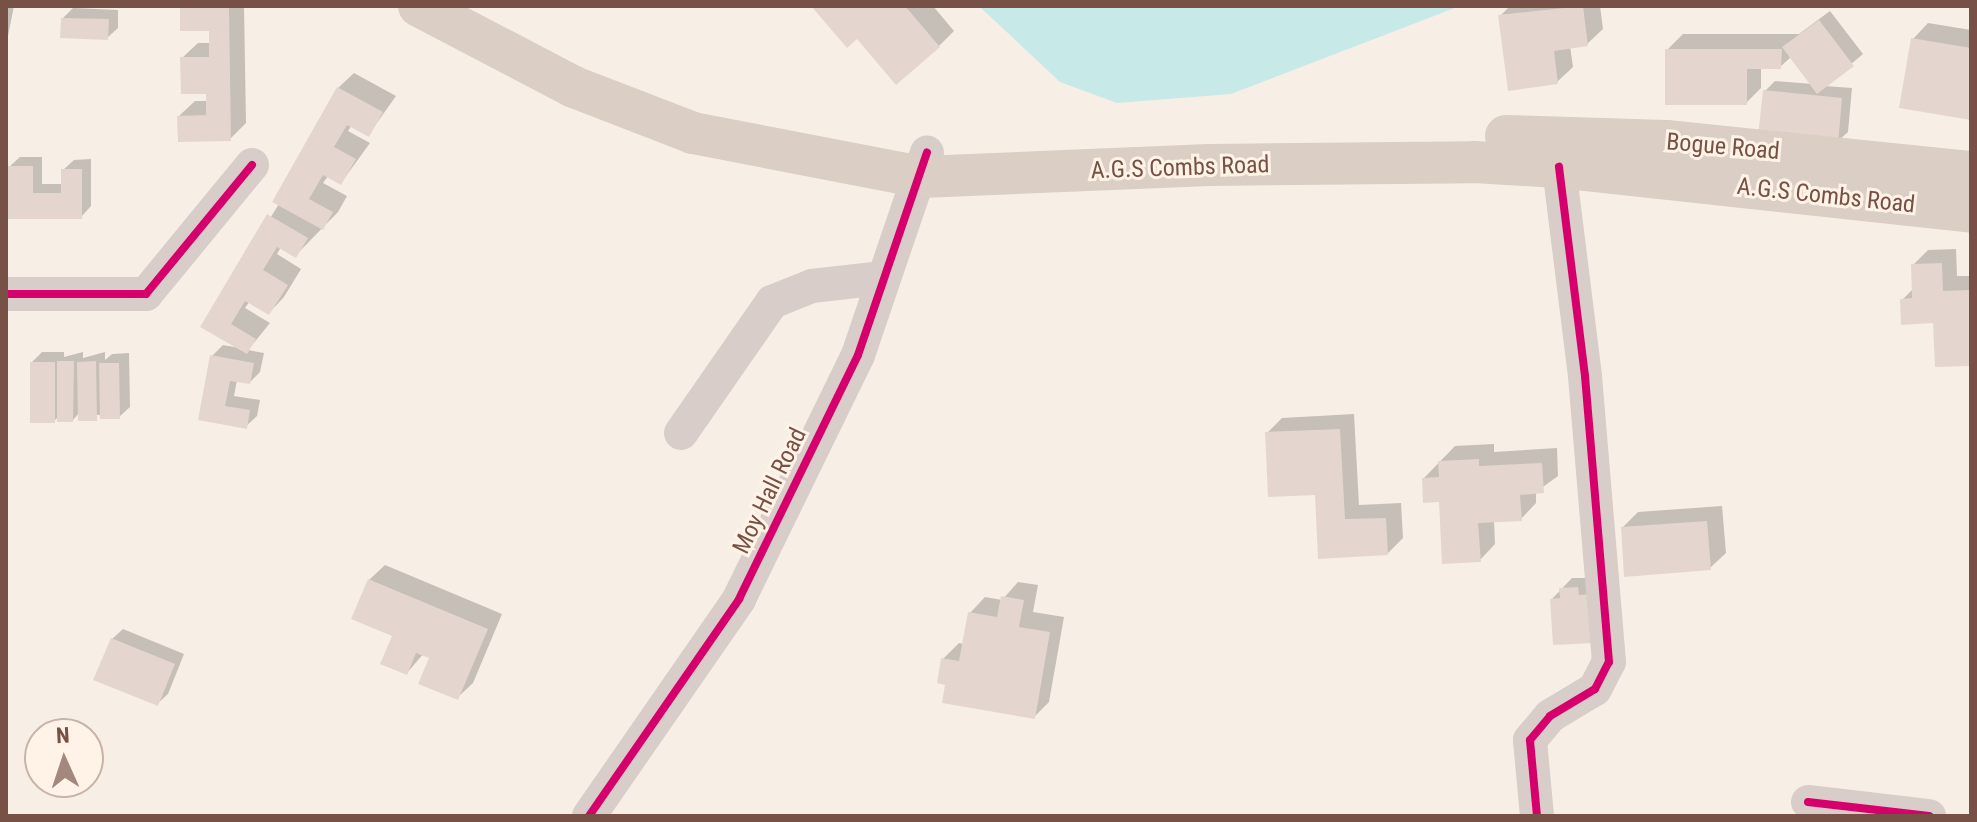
<!DOCTYPE html>
<html>
<head>
<meta charset="utf-8">
<style>
  body { margin:0 }
  #map { position:relative; width:1977px; height:822px; overflow:hidden; background:#f7efe6; font-family:"Roboto Condensed",sans-serif }
  div>[style] { position:absolute }
  [style*='--x'] { left:calc(var(--x)*1px); top:calc(var(--y)*1px); width:calc(var(--w)*1px); rotate:calc(var(--a)*1deg) }
  .water>* { inset:0; background:#c7e9e8 }
  .shadow>* { inset:0; background:#0003 }
  .building>* { inset:0; background:#e4d6ce }
  .minor>* { height:34px; margin:-17px; padding:0 17px; transform-origin:17px; border-radius:17px; background:#d8cdc8 }
  .major>* { height:42px; margin:-21px; padding:0 21px; transform-origin:21px; border-radius:21px; background:#dacec5 }
  .cycleway>* { height:8px; margin:-4px; padding:0 4px; transform-origin:4px; border-radius:4px; background:#d6006c }
  span { translate:-50% -50%; white-space:nowrap; text-align:center; line-height:1.15; -webkit-text-stroke:6px #fff3e8; paint-order:stroke }
  .street-label { font-size:24px; color:#775145 }
  .frame { position:absolute; inset:0; border:8px solid #775145; pointer-events:none }
  .north { position:absolute; left:24px; top:718px; width:80px; height:80px; box-sizing:border-box; background:#fff3e8; border:2px solid #c9b2a7; border-radius:50%; rotate:357deg; font-size:22px; font-weight:700; line-height:32px; text-align:center; color:#775145 }
  .north::after { content:''; display:block; margin:auto; width:28px; height:36px; background:#a4887d; clip-path:polygon(50% 0,100% 100%,50% 72%,0 100%) }
</style>
</head>
<body>
<div id="map">
  <div class="water">
    <div style="clip-path:polygon(979px 6px,1460px 6px,1231px 94px,1117px 103px,1060px 82px)"></div>
  </div>
  <div class="shadow">
    <div style="clip-path:polygon(6px 6px,14px 6px,6px 46px)"></div>
    <div style="clip-path:polygon(185px 6px,244px 6px,246px 123px,230px 139px,179px 116px,195px 101px,208px 101px,208px 92px,182px 58px,198px 43px,211px 43px,211px 29px)"></div>
    <div style="clip-path:polygon(814px 6px,933px 6px,954px 31px,939px 46px,857px 36px)"></div>
    <div style="clip-path:polygon(1510px 6px,1600px 6px,1603px 29px,1587px 44px,1570px 46px,1573px 67px,1557px 82px,1500px 16px)"></div>
    <div style="clip-path:polygon(73px 8px,118px 10px,118px 28px,107px 38px,63px 18px)"></div>
    <div style="clip-path:polygon(1830px 11px,1863px 54px,1825px 86px,1852px 88px,1848px 132px,1837px 142px,1765px 91px,1775px 81px,1813px 84px,1792px 56px,1780px 67px,1761px 67px,1761px 88px,1746px 103px,1667px 50px,1683px 34px,1799px 34px)"></div>
    <div style="clip-path:polygon(1928px 23px,1971px 30px,1971px 118px,1913px 39px)"></div>
    <div style="clip-path:polygon(354px 73px,396px 96px,369px 134px,352px 125px,348px 131px,370px 143px,341px 183px,328px 176px,323px 183px,347px 196px,338px 212px,296px 255px,281px 247px,277px 254px,301px 269px,284px 297px,269px 313px,250px 301px,245px 308px,270px 323px,248px 350px,264px 353px,260px 372px,250px 382px,237px 380px,234px 396px,260px 400px,257px 416px,246px 426px,200px 418px,212px 356px,223px 345px,240px 348px,202px 326px,279px 204px,338px 88px)"></div>
    <div style="clip-path:polygon(20px 157px,42px 157px,42px 184px,63px 184px,63px 170px,74px 160px,91px 159px,91px 206px,81px 217px,9px 217px,9px 167px)"></div>
    <div style="clip-path:polygon(1956px 249px,1957px 276px,1971px 276px,1971px 364px,1935px 321px,1902px 300px,1914px 288px,1913px 265px,1928px 250px)"></div>
    <div style="clip-path:polygon(42px 352px,64px 352px,64px 357px,83px 352px,83px 358px,105px 352px,105px 360px,112px 354px,129px 353px,130px 407px,119px 417px,79px 413px,73px 420px,59px 416px,54px 421px,32px 362px)"></div>
    <div style="clip-path:polygon(1354px 414px,1359px 505px,1401px 503px,1403px 538px,1388px 553px,1320px 557px,1316px 493px,1267px 433px,1282px 418px)"></div>
    <div style="clip-path:polygon(1494px 444px,1494px 452px,1557px 448px,1558px 476px,1536px 492px,1536px 503px,1521px 519px,1494px 520px,1495px 544px,1480px 560px,1424px 478px,1455px 446px)"></div>
    <div style="clip-path:polygon(1722px 506px,1726px 553px,1710px 568px,1623px 527px,1638px 512px)"></div>
    <div style="clip-path:polygon(385px 565px,502px 614px,473px 683px,457px 698px,432px 657px,424px 653px,407px 673px,369px 580px)"></div>
    <div style="clip-path:polygon(1572px 578px,1588px 578px,1606px 630px,1552px 599px)"></div>
    <div style="clip-path:polygon(1018px 582px,1038px 585px,1033px 612px,1064px 617px,1049px 702px,1034px 717px,948px 683px,943px 659px,959px 643px,964px 644px,970px 613px,985px 597px,1002px 600px)"></div>
    <div style="clip-path:polygon(123px 629px,184px 654px,168px 694px,157px 704px,112px 639px)"></div>
  </div>
  <div class="building">
    <div style="clip-path:polygon(811px 6px,905px 6px,940px 47px,896px 85px,857px 39px,847px 48px)"></div>
    <div style="clip-path:polygon(1583px 6px,1588px 46px,1554px 51px,1558px 84px,1508px 91px,1498px 15px)"></div>
    <div style="clip-path:polygon(229px 7px,231px 141px,178px 142px,177px 116px,206px 115px,206px 94px,181px 94px,180px 57px,209px 57px,209px 31px,180px 31px,180px 8px)"></div>
    <div style="clip-path:polygon(61px 18px,109px 19px,108px 40px,60px 38px)"></div>
    <div style="clip-path:polygon(1819px 20px,1854px 66px,1817px 94px,1782px 47px)"></div>
    <div style="clip-path:polygon(1911px 38px,1971px 48px,1971px 120px,1899px 108px)"></div>
    <div style="clip-path:polygon(1665px 49px,1782px 49px,1781px 69px,1747px 69px,1747px 105px,1665px 105px)"></div>
    <div style="clip-path:polygon(337px 87px,383px 112px,369px 137px,347px 125px,334px 147px,356px 159px,341px 185px,323px 175px,309px 199px,333px 212px,323px 230px,272px 202px)"></div>
    <div style="clip-path:polygon(1763px 90px,1842px 98px,1838px 144px,1758px 136px)"></div>
    <div style="clip-path:polygon(7px 166px,33px 166px,33px 193px,61px 193px,61px 169px,82px 169px,82px 219px,7px 219px)"></div>
    <div style="clip-path:polygon(267px 214px,308px 238px,296px 258px,277px 247px,263px 270px,288px 285px,269px 315px,245px 301px,231px 324px,256px 339px,247px 354px,200px 327px)"></div>
    <div style="clip-path:polygon(1942px 263px,1943px 291px,1971px 290px,1971px 366px,1935px 367px,1933px 323px,1901px 325px,1900px 299px,1912px 298px,1911px 264px)"></div>
    <div style="clip-path:polygon(210px 355px,254px 363px,250px 384px,230px 381px,225px 406px,250px 410px,247px 429px,198px 420px)"></div>
    <div style="clip-path:polygon(57px 361px,74px 361px,73px 422px,57px 422px)"></div>
    <div style="clip-path:polygon(96px 361px,97px 421px,78px 421px,77px 362px)"></div>
    <div style="clip-path:polygon(30px 362px,55px 362px,55px 423px,30px 423px)"></div>
    <div style="clip-path:polygon(99px 363px,119px 363px,120px 419px,100px 419px)"></div>
    <div style="clip-path:polygon(1340px 429px,1345px 519px,1386px 518px,1388px 555px,1318px 559px,1315px 495px,1268px 497px,1265px 432px)"></div>
    <div style="clip-path:polygon(1479px 459px,1479px 466px,1542px 463px,1544px 493px,1520px 495px,1522px 521px,1478px 523px,1481px 562px,1442px 564px,1439px 502px,1423px 503px,1422px 478px,1439px 477px,1438px 461px)"></div>
    <div style="clip-path:polygon(1707px 521px,1711px 570px,1624px 577px,1621px 527px)"></div>
    <div style="clip-path:polygon(368px 579px,488px 629px,458px 700px,418px 684px,429px 658px,416px 653px,407px 675px,380px 664px,392px 636px,351px 619px)"></div>
    <div style="clip-path:polygon(1578px 587px,1579px 595px,1593px 594px,1596px 643px,1553px 645px,1550px 599px,1560px 598px,1559px 588px)"></div>
    <div style="clip-path:polygon(1001px 596px,1024px 600px,1019px 627px,1050px 632px,1035px 719px,942px 703px,945px 685px,937px 683px,941px 658px,959px 661px,968px 612px,997px 617px)"></div>
    <div style="clip-path:polygon(111px 638px,175px 664px,158px 706px,93px 680px)"></div>
  </div>
  <div class="minor">
    <div style="--x:6;--y:294;--w:140;--a:0"></div>
    <div style="--x:146;--y:294;--w:167;--a:-50.6"></div>
    <div style="--x:681;--y:433;--w:160;--a:-55.2"></div>
    <div style="--x:772;--y:302;--w:43;--a:-21.8"></div>
    <div style="--x:812;--y:286;--w:69;--a:-6.6"></div>
    <div style="--x:1808;--y:802;--w:122;--a:6.6"></div>
    <div style="--x:589;--y:816;--w:264;--a:-55.3"></div>
    <div style="--x:739;--y:599;--w:271;--a:-64"></div>
    <div style="--x:858;--y:355;--w:214;--a:-71.2"></div>
    <div style="--x:1537;--y:816;--w:76;--a:-95.3"></div>
    <div style="--x:1530;--y:740;--w:31;--a:-50"></div>
    <div style="--x:1550;--y:716;--w:52;--a:-31"></div>
    <div style="--x:1595;--y:689;--w:30;--a:-63"></div>
    <div style="--x:1609;--y:662;--w:287;--a:-94.8"></div>
    <div style="--x:1585;--y:376;--w:211;--a:-97.1"></div>
  </div>
  <div class="major">
    <div style="--x:419;--y:6;--w:175;--a:27.6"></div>
    <div style="--x:574;--y:87;--w:128;--a:21.1"></div>
    <div style="--x:693;--y:133;--w:233;--a:10.9"></div>
    <div style="--x:922;--y:177;--w:287;--a:-2.4"></div>
    <div style="--x:1209;--y:165;--w:265;--a:-0.6"></div>
    <div style="--x:1474;--y:162;--w:85;--a:3.4"></div>
    <div style="--x:1559;--y:167;--w:414;--a:6.2"></div>
    <div style="--x:1506;--y:136;--w:160;--a:1.8"></div>
    <div style="--x:1666;--y:141;--w:307;--a:5.8"></div>
  </div>
  <div class="cycleway">
    <div style="--x:6;--y:294;--w:140;--a:0"></div>
    <div style="--x:146;--y:294;--w:167;--a:-50.6"></div>
    <div style="--x:1808;--y:802;--w:122;--a:6.6"></div>
    <div style="--x:589;--y:816;--w:264;--a:-55.3"></div>
    <div style="--x:739;--y:599;--w:271;--a:-64"></div>
    <div style="--x:858;--y:355;--w:214;--a:-71.2"></div>
    <div style="--x:1537;--y:816;--w:76;--a:-95.3"></div>
    <div style="--x:1530;--y:740;--w:31;--a:-50"></div>
    <div style="--x:1550;--y:716;--w:52;--a:-31"></div>
    <div style="--x:1595;--y:689;--w:30;--a:-63"></div>
    <div style="--x:1609;--y:662;--w:287;--a:-94.8"></div>
    <div style="--x:1585;--y:376;--w:211;--a:-97.1"></div>
  </div>
  <div class="street-label">
    <span style="left:1723px;top:147px;rotate:5deg">Bogue Road</span>
    <span style="left:1180px;top:168px;rotate:-2deg">A.G.S Combs Road</span>
    <span style="left:1826px;top:196px;rotate:6deg">A.G.S Combs Road</span>
    <span style="left:770px;top:491px;rotate:-64deg">Moy Hall Road</span>
  </div>
  <div class="frame"></div>
  <div class="north">N</div>
</div>
</body>
</html>
